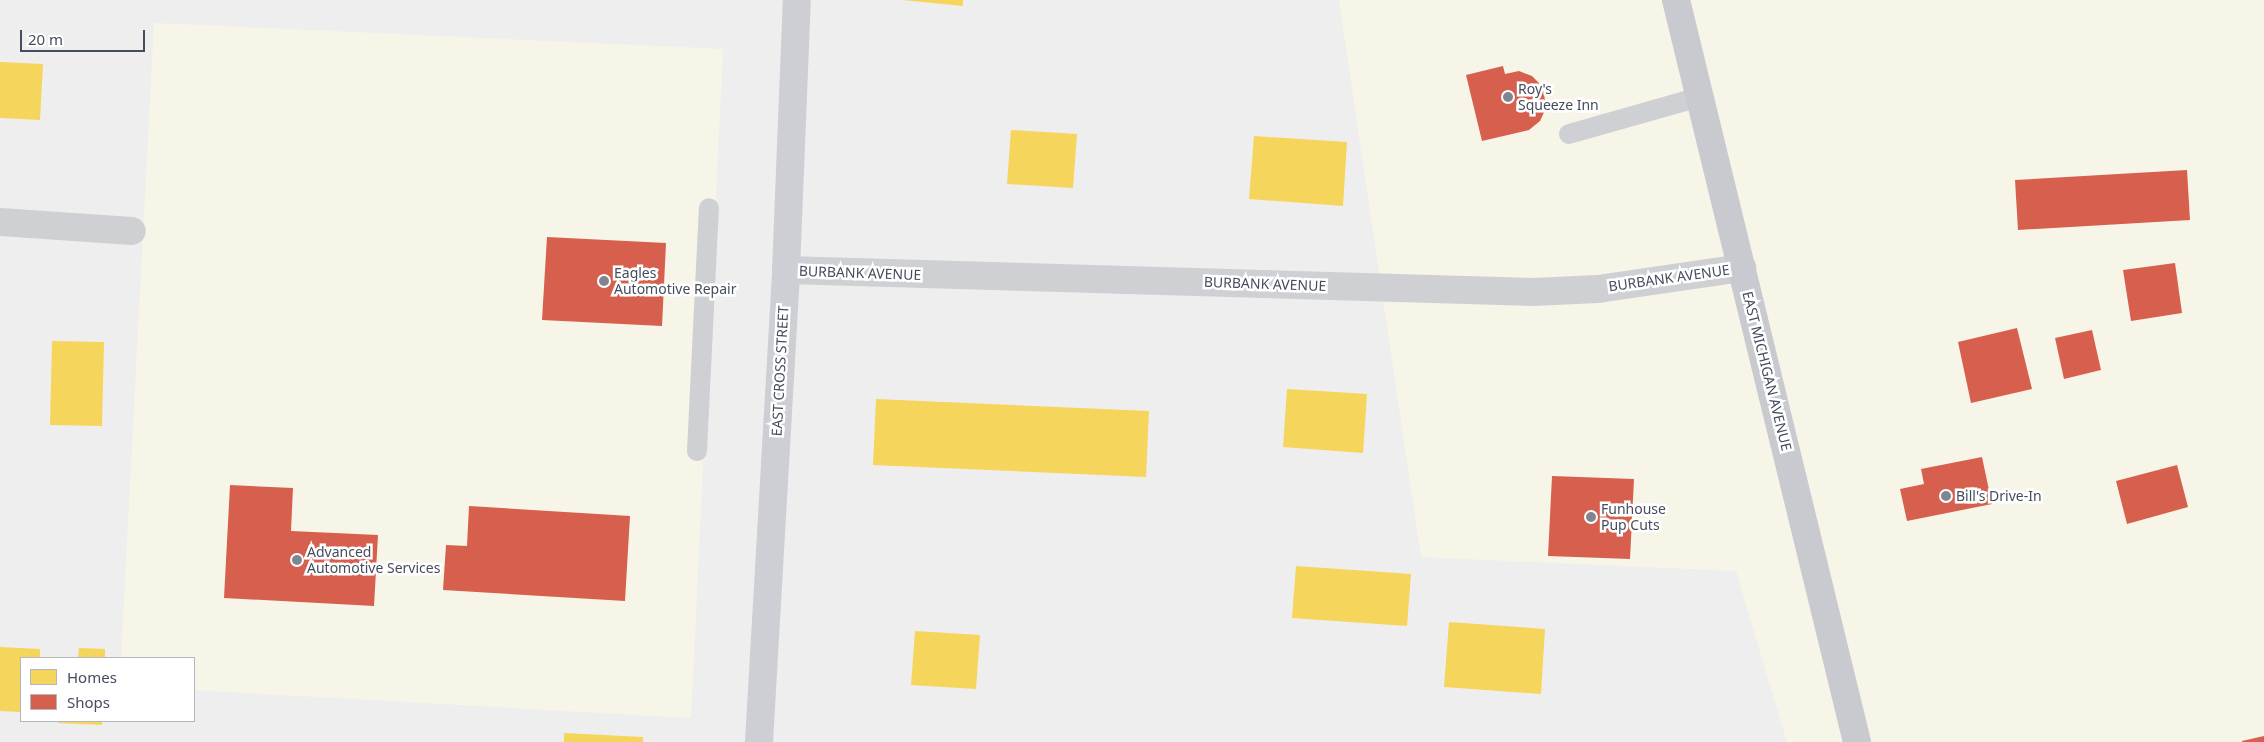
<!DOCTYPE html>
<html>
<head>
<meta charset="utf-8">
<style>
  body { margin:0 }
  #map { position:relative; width:2264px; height:742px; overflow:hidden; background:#efeeee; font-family:"Noto Sans",sans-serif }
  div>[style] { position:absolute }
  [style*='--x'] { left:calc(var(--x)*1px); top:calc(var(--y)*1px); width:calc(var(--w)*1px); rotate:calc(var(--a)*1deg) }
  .commercial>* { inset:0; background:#f7f5e8 }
  .homes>* { inset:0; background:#f6d55c }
  .shops>* { inset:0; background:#d6604d }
  .lane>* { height:20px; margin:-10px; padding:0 10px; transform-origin:10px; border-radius:10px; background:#ced0d4 }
  .street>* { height:28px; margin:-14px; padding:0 14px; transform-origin:14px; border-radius:14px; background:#ced0d4 }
  .secondary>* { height:28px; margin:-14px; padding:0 14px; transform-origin:14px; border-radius:14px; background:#cdcfd4 }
  .primary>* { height:28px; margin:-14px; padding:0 14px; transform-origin:14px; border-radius:14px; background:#c8cad0 }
  .dots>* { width:14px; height:14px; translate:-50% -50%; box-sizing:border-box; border:2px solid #fff; border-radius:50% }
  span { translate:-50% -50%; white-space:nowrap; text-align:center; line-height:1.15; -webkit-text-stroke:5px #fff; paint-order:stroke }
  .poi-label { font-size:14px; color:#444c5d }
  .left { translate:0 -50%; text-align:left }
  .street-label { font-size:14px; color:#444c5d }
  .legend { position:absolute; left:20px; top:657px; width:175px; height:65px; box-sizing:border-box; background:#fff; border:1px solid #b4b7be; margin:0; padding:6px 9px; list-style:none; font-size:15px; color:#444c5d }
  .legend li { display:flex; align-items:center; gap:10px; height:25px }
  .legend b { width:25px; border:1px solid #b4b7be }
  .scale { position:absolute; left:20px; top:30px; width:125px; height:22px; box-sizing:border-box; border:2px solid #444c5d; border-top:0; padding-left:6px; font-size:15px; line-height:18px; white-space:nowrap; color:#444c5d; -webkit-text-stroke:4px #fff; paint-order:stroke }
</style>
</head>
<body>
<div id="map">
  <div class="commercial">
    <div style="clip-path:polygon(1339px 0,2264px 0,2264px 742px,1787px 742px,1736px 571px,1421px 557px)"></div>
    <div style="clip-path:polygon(154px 23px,723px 49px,691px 718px,194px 690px,194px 658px,121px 658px)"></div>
  </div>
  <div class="homes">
    <div style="clip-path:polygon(902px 0,963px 0,963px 6px)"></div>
    <div style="clip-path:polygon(0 62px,43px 64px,40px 120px,0 118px)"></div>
    <div style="clip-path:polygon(1011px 130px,1077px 134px,1073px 188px,1007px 184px)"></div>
    <div style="clip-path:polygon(1254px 136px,1347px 142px,1343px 206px,1249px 199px)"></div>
    <div style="clip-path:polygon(52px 341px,104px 342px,102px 426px,50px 425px)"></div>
    <div style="clip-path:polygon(1287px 389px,1367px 394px,1363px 453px,1283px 447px)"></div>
    <div style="clip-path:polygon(876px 399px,1149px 411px,1146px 477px,873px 465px)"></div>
    <div style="clip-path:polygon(1296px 566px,1411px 574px,1407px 626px,1292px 618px)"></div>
    <div style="clip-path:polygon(1449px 622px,1545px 629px,1541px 694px,1444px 687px)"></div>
    <div style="clip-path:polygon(915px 631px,980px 635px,976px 689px,911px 685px)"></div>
    <div style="clip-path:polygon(0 647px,40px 649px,40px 658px,21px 658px,21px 712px,0 711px)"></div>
    <div style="clip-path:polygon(79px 648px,105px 649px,105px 658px,78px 658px)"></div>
    <div style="clip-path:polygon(58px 721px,102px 721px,102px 725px,58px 723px)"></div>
    <div style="clip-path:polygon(564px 733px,643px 737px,643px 742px,564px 742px)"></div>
  </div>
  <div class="shops">
    <div style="clip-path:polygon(1503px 66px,1505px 74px,1519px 71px,1532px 76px,1543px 87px,1546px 108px,1540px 121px,1529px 130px,1482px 141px,1466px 75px)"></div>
    <div style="clip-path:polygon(2187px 170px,2190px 220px,2018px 230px,2015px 180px)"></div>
    <div style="clip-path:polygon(547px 237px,666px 243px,662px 326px,542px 320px)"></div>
    <div style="clip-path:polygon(2175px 263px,2182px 313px,2131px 321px,2123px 270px)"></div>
    <div style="clip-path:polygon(2017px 328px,2032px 389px,1971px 403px,1958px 342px)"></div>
    <div style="clip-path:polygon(2092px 330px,2101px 370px,2064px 379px,2055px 338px)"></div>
    <div style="clip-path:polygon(1982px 457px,1992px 504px,1907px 521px,1900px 489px,1924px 484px,1921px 469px)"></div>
    <div style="clip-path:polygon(2177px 465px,2188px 507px,2127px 524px,2116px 481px)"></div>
    <div style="clip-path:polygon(1552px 476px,1634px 479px,1630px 559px,1548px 556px)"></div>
    <div style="clip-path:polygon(230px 485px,293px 488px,291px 531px,378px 535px,374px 606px,224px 598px)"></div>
    <div style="clip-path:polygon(469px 506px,630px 516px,625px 601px,443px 590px,446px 545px,467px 546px)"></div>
    <div style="clip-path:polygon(2264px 736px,2264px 742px,2242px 742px,2242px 741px)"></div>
  </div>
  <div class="lane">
    <div style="--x:1569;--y:134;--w:136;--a:-15.8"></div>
    <div style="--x:697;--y:451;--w:243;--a:-87.2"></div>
  </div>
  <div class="street">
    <div style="--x:0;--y:222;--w:132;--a:3.9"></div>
    <div style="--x:786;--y:270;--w:747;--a:1.69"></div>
    <div style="--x:1533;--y:292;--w:65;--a:-2.6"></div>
    <div style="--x:1598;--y:289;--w:146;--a:-8.3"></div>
  </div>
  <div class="secondary">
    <div style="--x:759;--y:742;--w:473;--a:-86.7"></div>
    <div style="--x:786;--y:270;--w:270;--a:-87.7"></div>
  </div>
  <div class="primary">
    <div style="--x:1676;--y:0;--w:764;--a:76.29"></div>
  </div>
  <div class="dots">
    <div style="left:1508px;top:97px;background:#808590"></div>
    <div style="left:604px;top:281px;background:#808590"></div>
    <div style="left:1946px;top:496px;background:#808590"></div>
    <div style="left:1591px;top:517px;background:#808590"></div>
    <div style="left:297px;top:560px;background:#808590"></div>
  </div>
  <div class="poi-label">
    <span class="left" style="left:1518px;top:97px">Roy's<br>Squeeze Inn</span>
    <span class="left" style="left:614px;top:281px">Eagles<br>Automotive Repair</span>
    <span class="left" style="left:1956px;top:496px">Bill's Drive-In</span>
    <span class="left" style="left:1601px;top:517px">Funhouse<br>Pup Cuts</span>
    <span class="left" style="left:307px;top:560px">Advanced<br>Automotive Services</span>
  </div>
  <div class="street-label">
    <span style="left:860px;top:273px;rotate:2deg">BURBANK AVENUE</span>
    <span style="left:1669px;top:278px;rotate:-8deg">BURBANK AVENUE</span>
    <span style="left:1265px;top:284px;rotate:2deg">BURBANK AVENUE</span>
    <span style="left:780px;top:371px;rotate:-87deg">EAST CROSS STREET</span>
    <span style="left:1767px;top:371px;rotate:76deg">EAST MICHIGAN AVENUE</span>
  </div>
  <ul class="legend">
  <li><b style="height:14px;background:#f6d55c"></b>Homes</li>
  <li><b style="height:14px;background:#d6604d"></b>Shops</li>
  </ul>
  <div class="scale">20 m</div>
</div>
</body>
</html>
